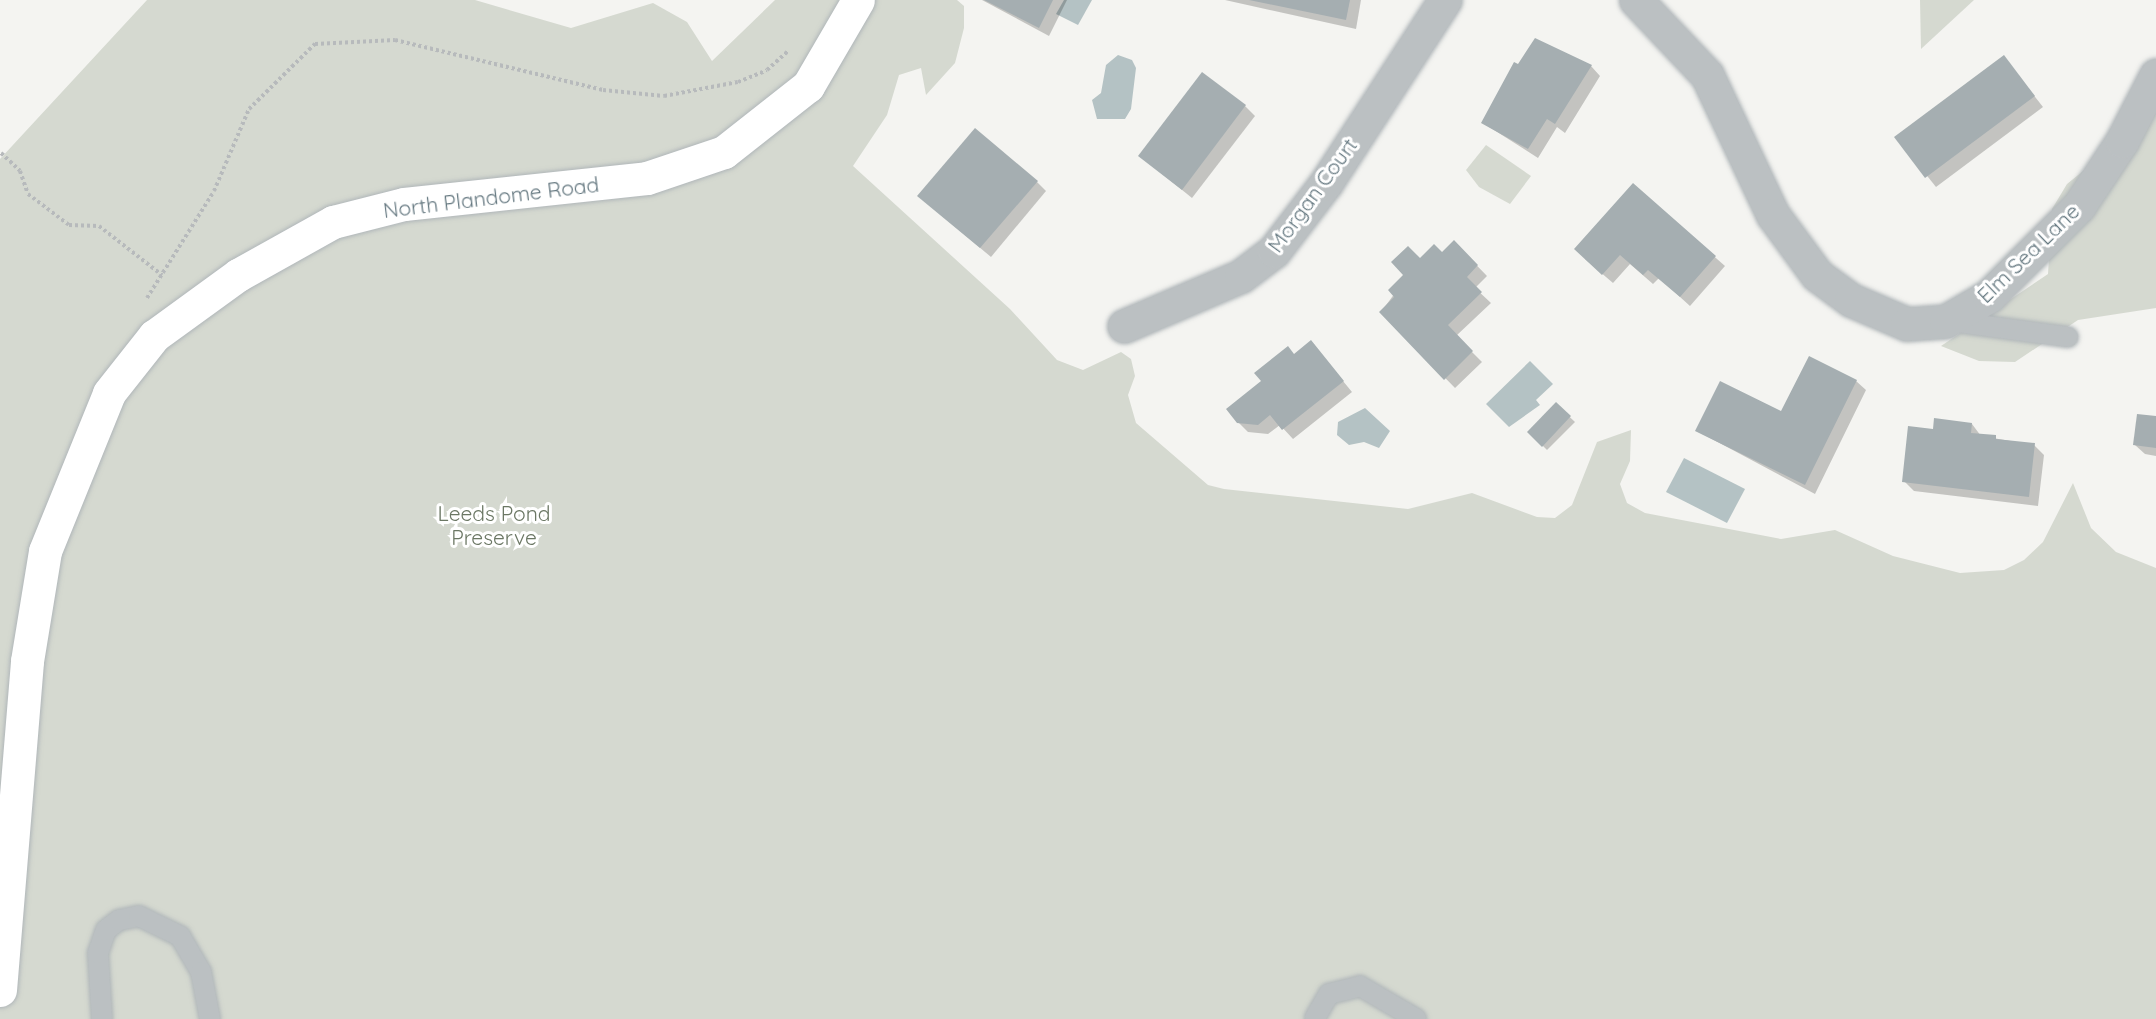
<!DOCTYPE html>
<html>
<head>
<meta charset="utf-8">
<style>
  body { margin:0 }
  #map { position:relative; width:2156px; height:1019px; overflow:hidden; background:#f4f4f1; font-family:Quicksand,sans-serif }
  div>[style] { position:absolute }
  [style*='--x'] { left:calc(var(--x)*1px); top:calc(var(--y)*1px); width:calc(var(--w)*1px); rotate:calc(var(--a)*1deg) }
  .green>* { inset:0; background:#d5d9d0 }
  .water>* { inset:0; background:#b4c2c4 }
  .shadow>* { inset:0; background:#0003 }
  .building>* { inset:0; background:#a5aeb1 }
  .path>* { height:4px; margin-top:-2px; transform-origin:0; background:repeating-linear-gradient(90deg,#b7babc 0 3px,transparent 0 6px) }
  .roads { filter:drop-shadow(0 0 2px #b0b6b9) drop-shadow(0 0 2px #b0b6b9) }
  .lane>* { height:20px; margin:-10px; padding:0 10px; transform-origin:10px; border-radius:10px; background:#bbc0c2 }
  .street>* { height:33px; margin:-16.5px; padding:0 16.5px; transform-origin:16.5px; border-radius:16.5px; background:#bbc0c2 }
  .secondary>* { height:33px; margin:-16.5px; padding:0 16.5px; transform-origin:16.5px; border-radius:16.5px; background:#fff }
  span { translate:-50% -50%; white-space:nowrap; text-align:center; line-height:1.15; -webkit-text-stroke:6px #fff; paint-order:stroke }
  .street-label { font-size:21px; color:#657880 }
  .park-label { font-size:21px; color:#6b7764 }
</style>
</head>
<body>
<div id="map">
  <div class="green">
    <div style="clip-path:polygon(147px 0,475px 0,571px 28px,653px 3px,687px 22px,712px 61px,775px 0,957px 0,964px 6px,964px 28px,955px 63px,926px 95px,921px 68px,899px 75px,887px 115px,853px 166px,1010px 309px,1057px 360px,1083px 370px,1121px 352px,1131px 359px,1135px 376px,1128px 395px,1136px 423px,1208px 485px,1224px 489px,1408px 509px,1472px 493px,1537px 517px,1555px 518px,1572px 505px,1597px 442px,1631px 430px,1630px 461px,1620px 484px,1627px 503px,1645px 513px,1781px 539px,1835px 530px,1893px 556px,1960px 573px,2004px 570px,2024px 560px,2043px 542px,2073px 483px,2091px 528px,2116px 552px,2156px 568px,2156px 1019px,0 1019px,0 159px)"></div>
    <div style="clip-path:polygon(1920px 0,1974px 0,1921px 49px)"></div>
    <div style="clip-path:polygon(2156px 112px,2156px 308px,2078px 320px,2015px 362px,1979px 361px,1941px 346px,2048px 274px,2052px 209px,2067px 184px)"></div>
    <div style="clip-path:polygon(1486px 145px,1531px 176px,1510px 204px,1479px 187px,1466px 170px)"></div>
  </div>
  <div class="water">
    <div style="clip-path:polygon(1064px 0,1092px 0,1078px 25px,1056px 14px)"></div>
    <div style="clip-path:polygon(1118px 55px,1132px 60px,1136px 68px,1131px 109px,1125px 119px,1097px 119px,1092px 100px,1101px 93px,1106px 65px)"></div>
    <div style="clip-path:polygon(1530px 361px,1553px 384px,1536px 400px,1540px 405px,1509px 427px,1486px 404px)"></div>
    <div style="clip-path:polygon(1365px 408px,1390px 431px,1379px 448px,1364px 442px,1349px 445px,1337px 435px,1338px 422px)"></div>
    <div style="clip-path:polygon(1684px 458px,1745px 489px,1727px 523px,1666px 492px)"></div>
  </div>
  <div class="shadow">
    <div style="clip-path:polygon(982px 0,1067px 0,1049px 36px)"></div>
    <div style="clip-path:polygon(1225px 0,1361px 0,1356px 29px)"></div>
    <div style="clip-path:polygon(2004px 57px,2043px 107px,1936px 187px,1896px 137px)"></div>
    <div style="clip-path:polygon(1591px 66px,1600px 76px,1565px 133px,1557px 127px,1538px 158px,1483px 123px)"></div>
    <div style="clip-path:polygon(1245px 106px,1255px 116px,1192px 198px,1140px 156px)"></div>
    <div style="clip-path:polygon(1037px 182px,1046px 191px,991px 257px,929px 205px)"></div>
    <div style="clip-path:polygon(1633px 185px,1725px 266px,1690px 306px,1659px 278px,1653px 284px,1630px 264px,1613px 283px,1585px 259px)"></div>
    <div style="clip-path:polygon(1454px 242px,1487px 276px,1475px 288px,1491px 303px,1456px 336px,1482px 362px,1455px 388px,1381px 312px,1420px 259px,1442px 254px)"></div>
    <div style="clip-path:polygon(1311px 342px,1352px 392px,1293px 439px,1280px 425px,1268px 434px,1248px 432px,1238px 422px)"></div>
    <div style="clip-path:polygon(1856px 381px,1866px 390px,1815px 494px,1697px 431px,1782px 413px)"></div>
    <div style="clip-path:polygon(1556px 404px,1575px 422px,1547px 450px,1529px 432px)"></div>
    <div style="clip-path:polygon(2156px 418px,2156px 456px,2145px 454px,2135px 445px)"></div>
    <div style="clip-path:polygon(1972px 424px,1981px 436px,2034px 445px,2044px 455px,2038px 506px,1914px 491px,1904px 481px,1934px 431px)"></div>
  </div>
  <div class="building">
    <div style="clip-path:polygon(984px 0,1053px 0,1039px 28px)"></div>
    <div style="clip-path:polygon(1249px 0,1350px 0,1346px 20px)"></div>
    <div style="clip-path:polygon(1535px 38px,1592px 65px,1555px 124px,1547px 119px,1528px 149px,1481px 123px,1514px 62px,1518px 64px)"></div>
    <div style="clip-path:polygon(2004px 55px,2035px 96px,1925px 178px,1894px 137px)"></div>
    <div style="clip-path:polygon(1202px 72px,1246px 105px,1182px 190px,1138px 156px)"></div>
    <div style="clip-path:polygon(975px 128px,1038px 181px,980px 248px,917px 196px)"></div>
    <div style="clip-path:polygon(1633px 183px,1716px 256px,1680px 297px,1648px 270px,1643px 275px,1620px 255px,1602px 275px,1574px 249px)"></div>
    <div style="clip-path:polygon(1454px 240px,1478px 265px,1467px 277px,1482px 292px,1448px 325px,1473px 351px,1444px 380px,1379px 312px,1394px 297px,1388px 290px,1403px 275px,1391px 262px,1408px 246px,1420px 258px,1434px 244px,1442px 252px)"></div>
    <div style="clip-path:polygon(1311px 340px,1344px 381px,1282px 430px,1270px 415px,1258px 425px,1237px 423px,1226px 409px,1261px 381px,1254px 373px,1288px 346px,1294px 354px)"></div>
    <div style="clip-path:polygon(1809px 356px,1857px 380px,1805px 485px,1695px 431px,1720px 381px,1781px 411px)"></div>
    <div style="clip-path:polygon(1556px 402px,1571px 416px,1542px 447px,1527px 432px)"></div>
    <div style="clip-path:polygon(2137px 414px,2156px 416px,2156px 448px,2133px 445px)"></div>
    <div style="clip-path:polygon(1934px 418px,1972px 423px,1971px 433px,1996px 435px,1996px 439px,2035px 443px,2029px 497px,1902px 482px,1908px 426px,1933px 429px)"></div>
  </div>
  <div class="path">
    <div style="--x:1;--y:153;--w:26;--a:43"></div>
    <div style="--x:20;--y:171;--w:24;--a:71"></div>
    <div style="--x:28;--y:194;--w:51;--a:37.1"></div>
    <div style="--x:69;--y:225;--w:30;--a:2"></div>
    <div style="--x:99;--y:226;--w:80;--a:37.9"></div>
    <div style="--x:147;--y:298;--w:126;--a:-57.9"></div>
    <div style="--x:214;--y:191;--w:89;--a:-66.9"></div>
    <div style="--x:249;--y:109;--w:93;--a:-44.6"></div>
    <div style="--x:315;--y:44;--w:80;--a:-2.9"></div>
    <div style="--x:395;--y:40;--w:214;--a:13.5"></div>
    <div style="--x:603;--y:90;--w:61;--a:5.6"></div>
    <div style="--x:664;--y:96;--w:75;--a:-10.7"></div>
    <div style="--x:738;--y:82;--w:31;--a:-22"></div>
    <div style="--x:767;--y:70;--w:28;--a:-42"></div>
  </div>
  <div class="roads">
    <div class="lane">
      <div style="--x:1949;--y:321;--w:120;--a:7.7"></div>
      <div style="--x:1315;--y:1018;--w:28;--a:-60"></div>
      <div style="--x:1329;--y:994;--w:32;--a:-14"></div>
      <div style="--x:1360;--y:986;--w:65;--a:30.5"></div>
      <div style="--x:102;--y:1019;--w:66;--a:-93.5"></div>
      <div style="--x:98;--y:953;--w:24;--a:-71"></div>
      <div style="--x:106;--y:930;--w:16;--a:-38"></div>
      <div style="--x:119;--y:920;--w:20;--a:-11"></div>
      <div style="--x:139;--y:916;--w:46;--a:26"></div>
      <div style="--x:180;--y:936;--w:42;--a:59.7"></div>
      <div style="--x:201;--y:972;--w:48;--a:79.2"></div>
    </div>
    <div class="street">
      <div style="--x:1636;--y:0;--w:103;--a:46.6"></div>
      <div style="--x:1707;--y:75;--w:155;--a:64.8"></div>
      <div style="--x:1773;--y:215;--w:74;--a:53.7"></div>
      <div style="--x:1817;--y:275;--w:42;--a:36.3"></div>
      <div style="--x:1851;--y:300;--w:61;--a:23.2"></div>
      <div style="--x:1907;--y:324;--w:39;--a:-4"></div>
      <div style="--x:1946;--y:321;--w:50;--a:-30.2"></div>
      <div style="--x:1989;--y:296;--w:127;--a:-45"></div>
      <div style="--x:2079;--y:206;--w:78;--a:-56.5"></div>
      <div style="--x:2122;--y:141;--w:74;--a:-62.7"></div>
      <div style="--x:1124;--y:326;--w:127;--a:-23.1"></div>
      <div style="--x:1241;--y:276;--w:41;--a:-37.1"></div>
      <div style="--x:1274;--y:251;--w:86;--a:-52.6"></div>
      <div style="--x:1326;--y:183;--w:218;--a:-57"></div>
    </div>
    <div class="secondary">
      <div style="--x:0;--y:990;--w:330;--a:-85.3"></div>
      <div style="--x:27;--y:661;--w:111;--a:-80.7"></div>
      <div style="--x:45;--y:551;--w:170;--a:-67.9"></div>
      <div style="--x:109;--y:393;--w:73;--a:-51.7"></div>
      <div style="--x:154;--y:336;--w:104;--a:-36"></div>
      <div style="--x:238;--y:275;--w:109;--a:-29.2"></div>
      <div style="--x:333;--y:222;--w:73;--a:-14.2"></div>
      <div style="--x:404;--y:204;--w:244;--a:-6.1"></div>
      <div style="--x:647;--y:178;--w:81;--a:-18.7"></div>
      <div style="--x:724;--y:152;--w:107;--a:-38.2"></div>
      <div style="--x:808;--y:86;--w:99;--a:-59.8"></div>
    </div>
  </div>
  <div class="street-label">
    <span style="left:1312px;top:195px;rotate:-54deg">Morgan Court</span>
    <span style="left:491px;top:197px;rotate:-7deg">North Plandome Road</span>
    <span style="left:2028px;top:253px;rotate:-44deg">Elm Sea Lane</span>
  </div>
  <div class="park-label">
    <span style="left:494px;top:525px">Leeds Pond<br>Preserve</span>
  </div>
</div>
</body>
</html>
